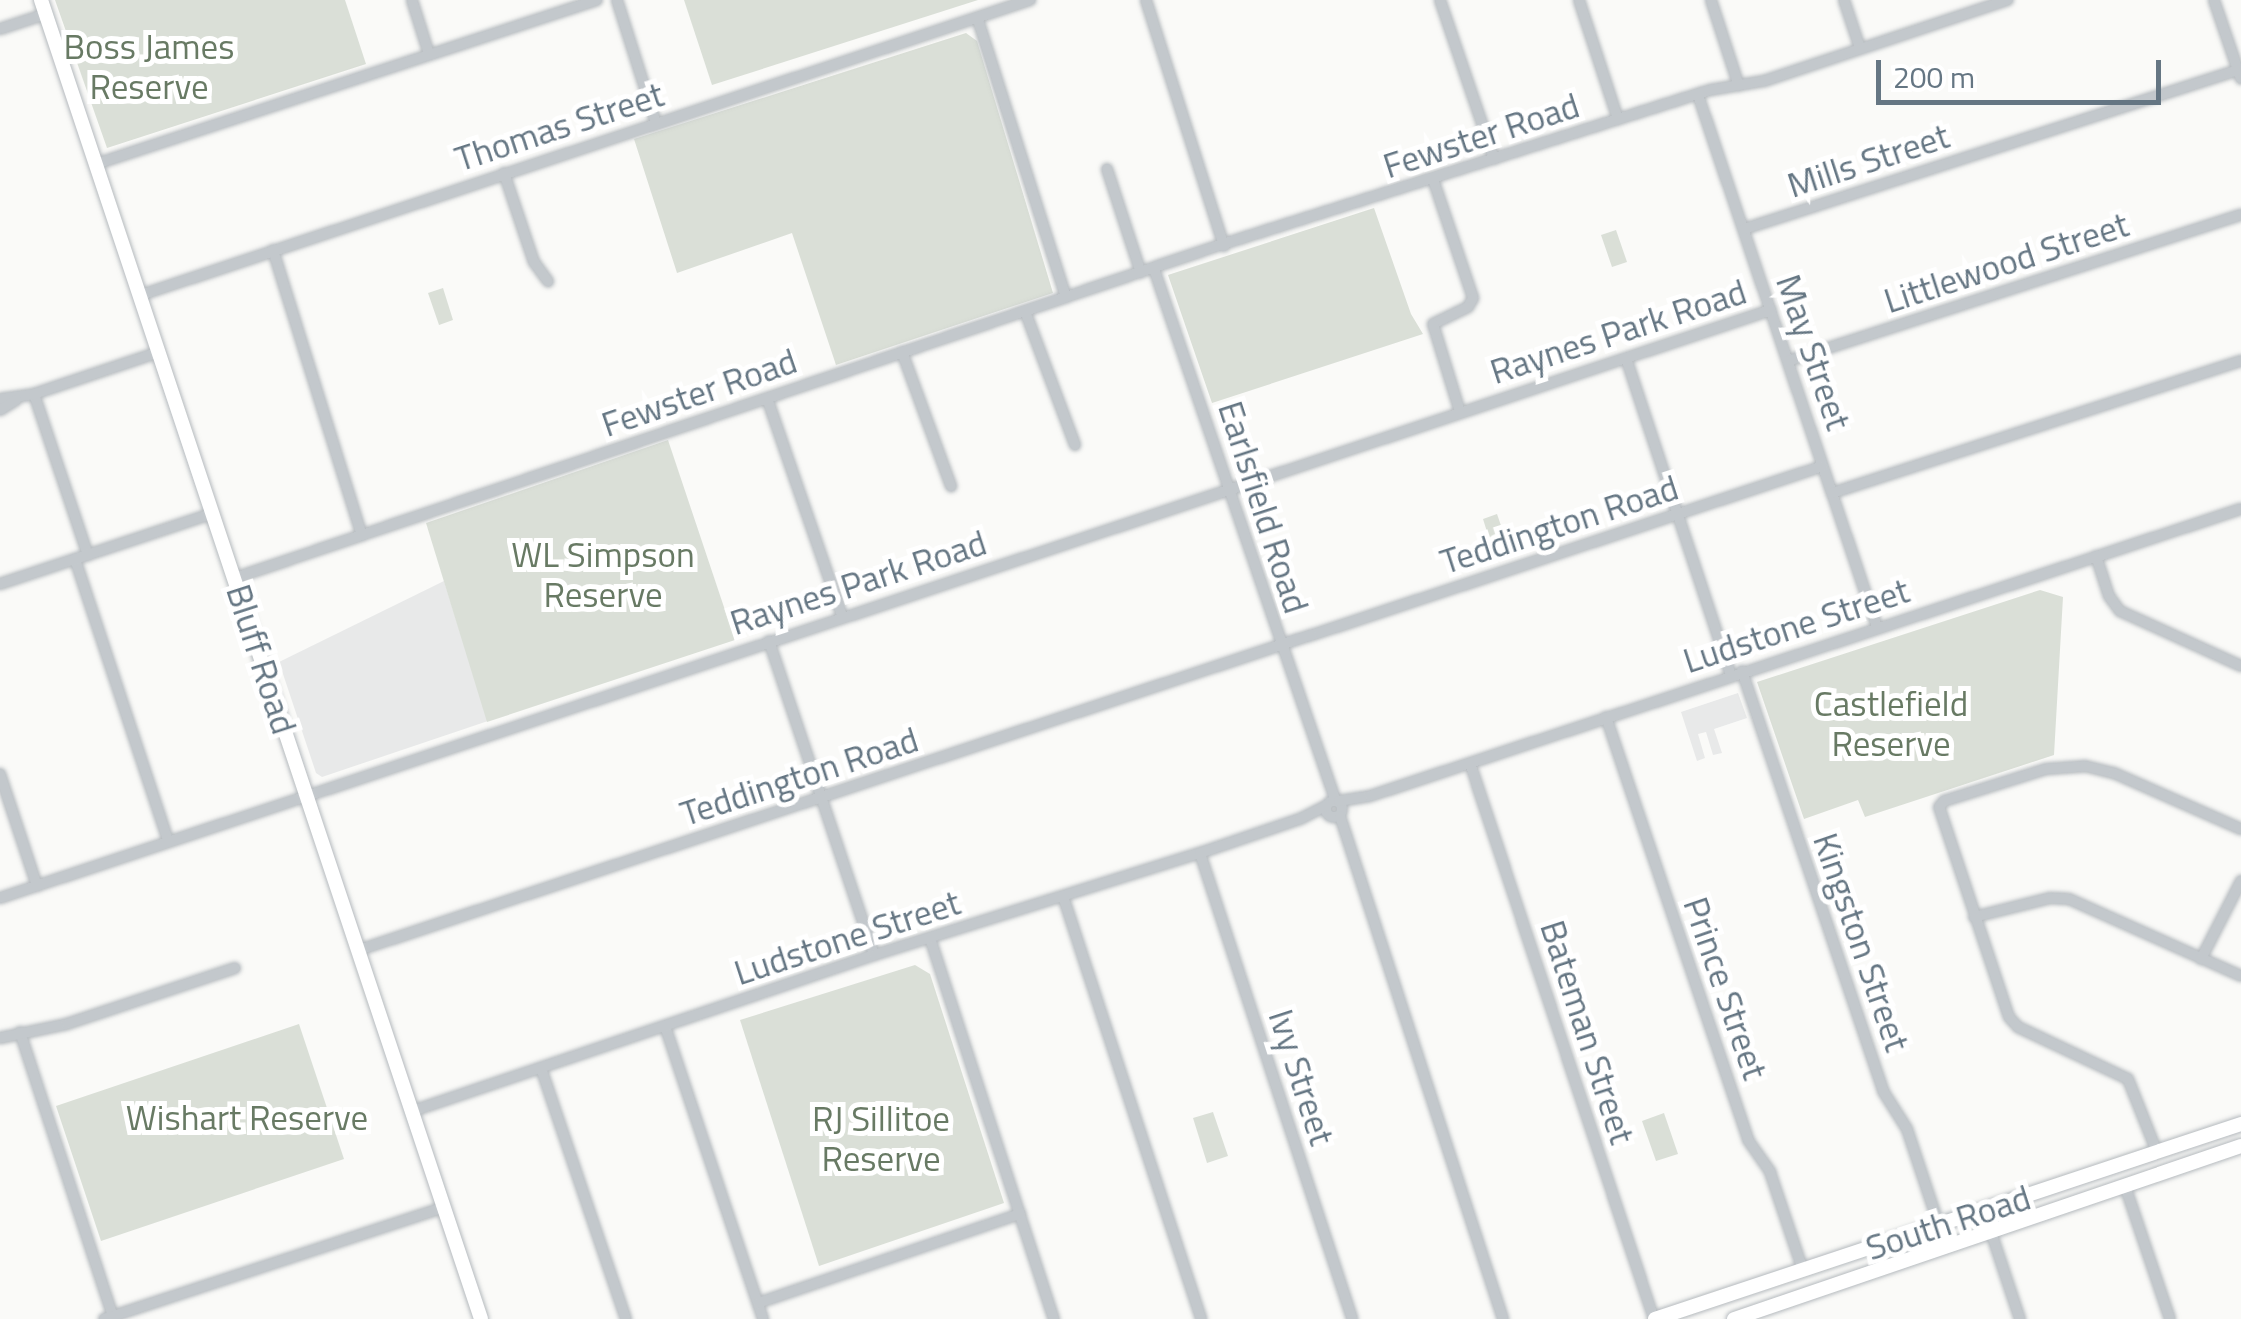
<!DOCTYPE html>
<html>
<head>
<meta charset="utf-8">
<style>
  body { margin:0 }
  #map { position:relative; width:2241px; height:1319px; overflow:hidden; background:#fafaf8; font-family:"Titillium Web",sans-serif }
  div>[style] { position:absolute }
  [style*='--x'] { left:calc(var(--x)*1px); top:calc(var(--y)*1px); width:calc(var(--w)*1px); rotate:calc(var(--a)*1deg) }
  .built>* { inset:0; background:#e8e9e9 }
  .green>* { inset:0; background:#dadfd7 }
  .roads { filter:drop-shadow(0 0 2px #b5babe) drop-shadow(0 0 2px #b5babe) }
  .minor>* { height:10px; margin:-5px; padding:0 5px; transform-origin:5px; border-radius:5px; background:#c3c8cc }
  .minor>.ring { margin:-5px; padding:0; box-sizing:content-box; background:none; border:10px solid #c3c8cc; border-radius:50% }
  .major>* { height:14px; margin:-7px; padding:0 7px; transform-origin:7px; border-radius:7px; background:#fff }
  span { translate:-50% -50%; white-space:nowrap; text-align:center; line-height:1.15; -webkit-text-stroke:10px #fff; paint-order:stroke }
  .park-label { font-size:35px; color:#687a64 }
  .street-label { font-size:35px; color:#657683 }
  .scale { position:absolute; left:1876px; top:60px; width:285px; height:45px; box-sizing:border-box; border:5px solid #657683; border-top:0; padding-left:12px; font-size:30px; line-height:35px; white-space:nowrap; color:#657683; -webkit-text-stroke:8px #fff; paint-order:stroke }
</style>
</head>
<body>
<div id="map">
  <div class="built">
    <div style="clip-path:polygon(444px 581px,488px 721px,322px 777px,316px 773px,279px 662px)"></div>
    <div style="clip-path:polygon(1738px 693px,1747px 718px,1714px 729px,1722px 753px,1713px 755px,1706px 732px,1698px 734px,1705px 758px,1697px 761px,1681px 712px)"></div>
  </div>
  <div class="green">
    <div style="clip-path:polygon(55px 0,345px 0,366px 64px,107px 148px)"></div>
    <div style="clip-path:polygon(684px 0,978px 0,712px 85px)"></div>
    <div style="clip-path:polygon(966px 33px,977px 41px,1053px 293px,836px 365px,792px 233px,677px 273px,634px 139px)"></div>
    <div style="clip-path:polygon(1374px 208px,1411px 314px,1423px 334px,1212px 403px,1168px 275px)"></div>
    <div style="clip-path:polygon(1616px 230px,1627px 262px,1612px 267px,1601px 235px)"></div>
    <div style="clip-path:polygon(443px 288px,453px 320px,439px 325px,428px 293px)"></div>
    <div style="clip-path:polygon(668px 440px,735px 640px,487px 722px,426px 523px)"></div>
    <div style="clip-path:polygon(1497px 514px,1508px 546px,1493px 551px,1483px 519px)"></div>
    <div style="clip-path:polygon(2040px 590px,2063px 597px,2054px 755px,1865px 817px,1858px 800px,1804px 819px,1757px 682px)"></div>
    <div style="clip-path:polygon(915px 965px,930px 974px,1004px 1203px,819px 1266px,740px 1020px)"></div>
    <div style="clip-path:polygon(299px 1024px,344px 1159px,101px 1241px,56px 1106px)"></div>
    <div style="clip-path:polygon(1213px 1112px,1228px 1156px,1207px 1163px,1193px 1118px)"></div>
    <div style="clip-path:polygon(1664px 1113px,1678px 1154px,1656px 1161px,1642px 1121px)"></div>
  </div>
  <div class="roads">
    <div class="minor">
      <div style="--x:412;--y:0;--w:57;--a:72.5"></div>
      <div style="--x:617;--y:0;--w:129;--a:72.4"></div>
      <div style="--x:1146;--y:0;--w:258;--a:72.4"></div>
      <div style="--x:1440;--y:0;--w:168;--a:71.2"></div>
      <div style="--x:1579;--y:0;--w:125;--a:71.9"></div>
      <div style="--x:1711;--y:0;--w:90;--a:72"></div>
      <div style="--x:1844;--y:0;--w:51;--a:71.6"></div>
      <div style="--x:2214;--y:0;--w:83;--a:71.1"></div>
      <div style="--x:978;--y:20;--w:291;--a:72.4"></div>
      <div style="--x:0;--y:29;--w:48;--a:-18.1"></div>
      <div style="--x:1698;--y:95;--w:561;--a:71.4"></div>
      <div style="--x:96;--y:164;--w:527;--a:-18.13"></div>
      <div style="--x:1107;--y:169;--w:109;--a:71.9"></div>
      <div style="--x:504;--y:173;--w:94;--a:71.4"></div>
      <div style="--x:534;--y:262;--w:24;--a:54"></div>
      <div style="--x:1433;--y:179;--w:126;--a:71.4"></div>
      <div style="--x:1473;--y:298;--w:10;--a:119"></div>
      <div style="--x:1468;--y:307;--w:39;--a:154"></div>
      <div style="--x:1433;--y:324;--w:92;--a:72.9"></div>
      <div style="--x:1744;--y:229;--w:519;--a:-17.84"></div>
      <div style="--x:273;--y:250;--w:299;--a:72.7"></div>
      <div style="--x:1154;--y:269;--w:560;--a:71.14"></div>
      <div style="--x:141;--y:295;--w:937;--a:-18.36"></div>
      <div style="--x:1025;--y:311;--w:143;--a:69.5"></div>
      <div style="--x:902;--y:352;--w:143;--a:69.9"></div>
      <div style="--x:1626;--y:358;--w:334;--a:71.7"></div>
      <div style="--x:1788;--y:361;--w:476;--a:-17.9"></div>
      <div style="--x:34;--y:394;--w:170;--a:71.5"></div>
      <div style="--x:767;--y:398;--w:231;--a:71"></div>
      <div style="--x:0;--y:399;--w:34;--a:-8"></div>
      <div style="--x:34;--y:394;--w:132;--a:-18.6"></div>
      <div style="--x:0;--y:410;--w:19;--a:-32"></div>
      <div style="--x:1832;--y:493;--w:430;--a:-17.9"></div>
      <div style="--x:2096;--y:556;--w:42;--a:72"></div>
      <div style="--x:2109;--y:596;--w:19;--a:54"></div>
      <div style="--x:2120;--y:611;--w:133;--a:24.4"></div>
      <div style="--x:75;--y:559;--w:297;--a:71.7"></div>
      <div style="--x:235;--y:578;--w:1033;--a:-18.68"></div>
      <div style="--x:1214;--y:247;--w:520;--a:-17.56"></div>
      <div style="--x:1710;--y:90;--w:55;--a:-9.5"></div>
      <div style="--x:1764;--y:81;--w:257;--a:-18.4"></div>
      <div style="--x:0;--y:584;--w:225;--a:-18.4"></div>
      <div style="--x:1309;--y:636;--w:541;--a:-18.3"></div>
      <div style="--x:769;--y:641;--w:331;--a:71.5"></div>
      <div style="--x:1742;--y:671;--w:443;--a:71.4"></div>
      <div style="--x:1883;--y:1091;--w:45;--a:57.7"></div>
      <div style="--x:1907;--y:1129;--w:101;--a:71.6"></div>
      <div style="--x:1606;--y:717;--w:446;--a:71.4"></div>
      <div style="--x:1748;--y:1140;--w:39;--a:55"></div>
      <div style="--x:1770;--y:1172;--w:103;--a:71.4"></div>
      <div style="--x:1470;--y:763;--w:586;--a:71.69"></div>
      <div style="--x:0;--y:774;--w:118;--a:71.7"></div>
      <div class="ring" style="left:1326px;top:801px;width:6px;height:6px"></div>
      <div style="--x:1339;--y:801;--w:31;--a:-9"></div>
      <div style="--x:1370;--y:796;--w:917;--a:-18.24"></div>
      <div style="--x:1340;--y:816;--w:529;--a:72.04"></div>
      <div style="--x:1200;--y:853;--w:490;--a:71.9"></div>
      <div style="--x:1063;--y:896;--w:445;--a:71.9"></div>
      <div style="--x:0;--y:898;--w:1866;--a:-18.37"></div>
      <div style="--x:1974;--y:917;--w:78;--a:-14"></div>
      <div style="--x:2050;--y:898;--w:19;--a:3"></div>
      <div style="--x:2069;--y:899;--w:188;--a:24.1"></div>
      <div style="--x:930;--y:938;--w:401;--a:72"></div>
      <div style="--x:359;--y:950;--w:1003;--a:-18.31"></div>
      <div style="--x:2201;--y:959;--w:88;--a:-62.9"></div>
      <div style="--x:665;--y:1026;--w:309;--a:71.5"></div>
      <div style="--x:20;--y:1032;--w:299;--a:71.9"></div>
      <div style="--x:0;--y:1038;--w:68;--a:-11.8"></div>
      <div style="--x:67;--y:1024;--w:177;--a:-18.4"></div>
      <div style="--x:541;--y:1068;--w:265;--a:71.3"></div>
      <div style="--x:413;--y:1111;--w:487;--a:-18.7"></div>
      <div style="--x:874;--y:955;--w:342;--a:-17.4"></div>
      <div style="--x:1200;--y:853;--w:106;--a:-18.8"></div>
      <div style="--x:1300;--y:819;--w:30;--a:-27"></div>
      <div style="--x:2157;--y:1152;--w:79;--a:-111.7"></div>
      <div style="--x:2128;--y:1079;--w:122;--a:-154.7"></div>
      <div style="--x:2018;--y:1027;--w:13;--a:-132"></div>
      <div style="--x:2009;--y:1017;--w:221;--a:-108.4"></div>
      <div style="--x:1939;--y:807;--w:8;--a:-50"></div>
      <div style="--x:1944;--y:801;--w:107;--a:-17.4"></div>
      <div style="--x:2046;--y:769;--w:39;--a:-4"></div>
      <div style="--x:2085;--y:766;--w:30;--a:14"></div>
      <div style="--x:2114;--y:773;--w:139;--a:23.8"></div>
      <div style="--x:2125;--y:1186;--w:140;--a:71.3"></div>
      <div style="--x:1991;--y:1232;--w:92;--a:71.6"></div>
      <div style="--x:758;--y:1303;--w:277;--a:-18.8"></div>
      <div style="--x:104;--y:1319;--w:358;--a:-18.2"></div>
    </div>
    <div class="major">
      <div style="--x:41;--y:0;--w:1390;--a:71.55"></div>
      <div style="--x:1655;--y:1319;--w:618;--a:-18.41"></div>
      <div style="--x:1734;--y:1319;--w:536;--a:-18.84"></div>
    </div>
  </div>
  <div class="park-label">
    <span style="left:149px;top:66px">Boss James<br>Reserve</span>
    <span style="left:603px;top:574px">WL Simpson<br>Reserve</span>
    <span style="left:1891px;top:723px">Castlefield<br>Reserve</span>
    <span style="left:247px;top:1117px">Wishart Reserve</span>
    <span style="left:881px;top:1138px">RJ Sillitoe<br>Reserve</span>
  </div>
  <div class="street-label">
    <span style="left:559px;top:126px;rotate:-18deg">Thomas Street</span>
    <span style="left:1481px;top:135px;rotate:-18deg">Fewster Road</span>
    <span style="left:1868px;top:160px;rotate:-18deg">Mills Street</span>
    <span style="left:2006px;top:262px;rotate:-18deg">Littlewood Street</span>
    <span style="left:1618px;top:331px;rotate:-18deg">Raynes Park Road</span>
    <span style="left:1814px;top:352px;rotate:71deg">May Street</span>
    <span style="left:699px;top:392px;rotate:-19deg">Fewster Road</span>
    <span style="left:1264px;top:507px;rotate:72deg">Earlsfield Road</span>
    <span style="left:1559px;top:524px;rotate:-18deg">Teddington Road</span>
    <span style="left:858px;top:582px;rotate:-18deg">Raynes Park Road</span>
    <span style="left:1796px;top:625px;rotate:-18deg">Ludstone Street</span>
    <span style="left:262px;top:659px;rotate:72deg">Bluff Road</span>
    <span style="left:799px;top:776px;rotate:-18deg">Teddington Road</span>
    <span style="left:847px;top:937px;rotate:-18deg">Ludstone Street</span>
    <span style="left:1862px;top:942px;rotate:71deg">Kingston Street</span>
    <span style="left:1726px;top:988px;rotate:71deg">Prince Street</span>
    <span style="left:1588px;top:1032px;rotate:72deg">Bateman Street</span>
    <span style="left:1302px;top:1077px;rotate:72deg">Ivy Street</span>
    <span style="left:1948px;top:1222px;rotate:-18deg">South Road</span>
  </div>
  <div class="scale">200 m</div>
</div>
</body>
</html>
